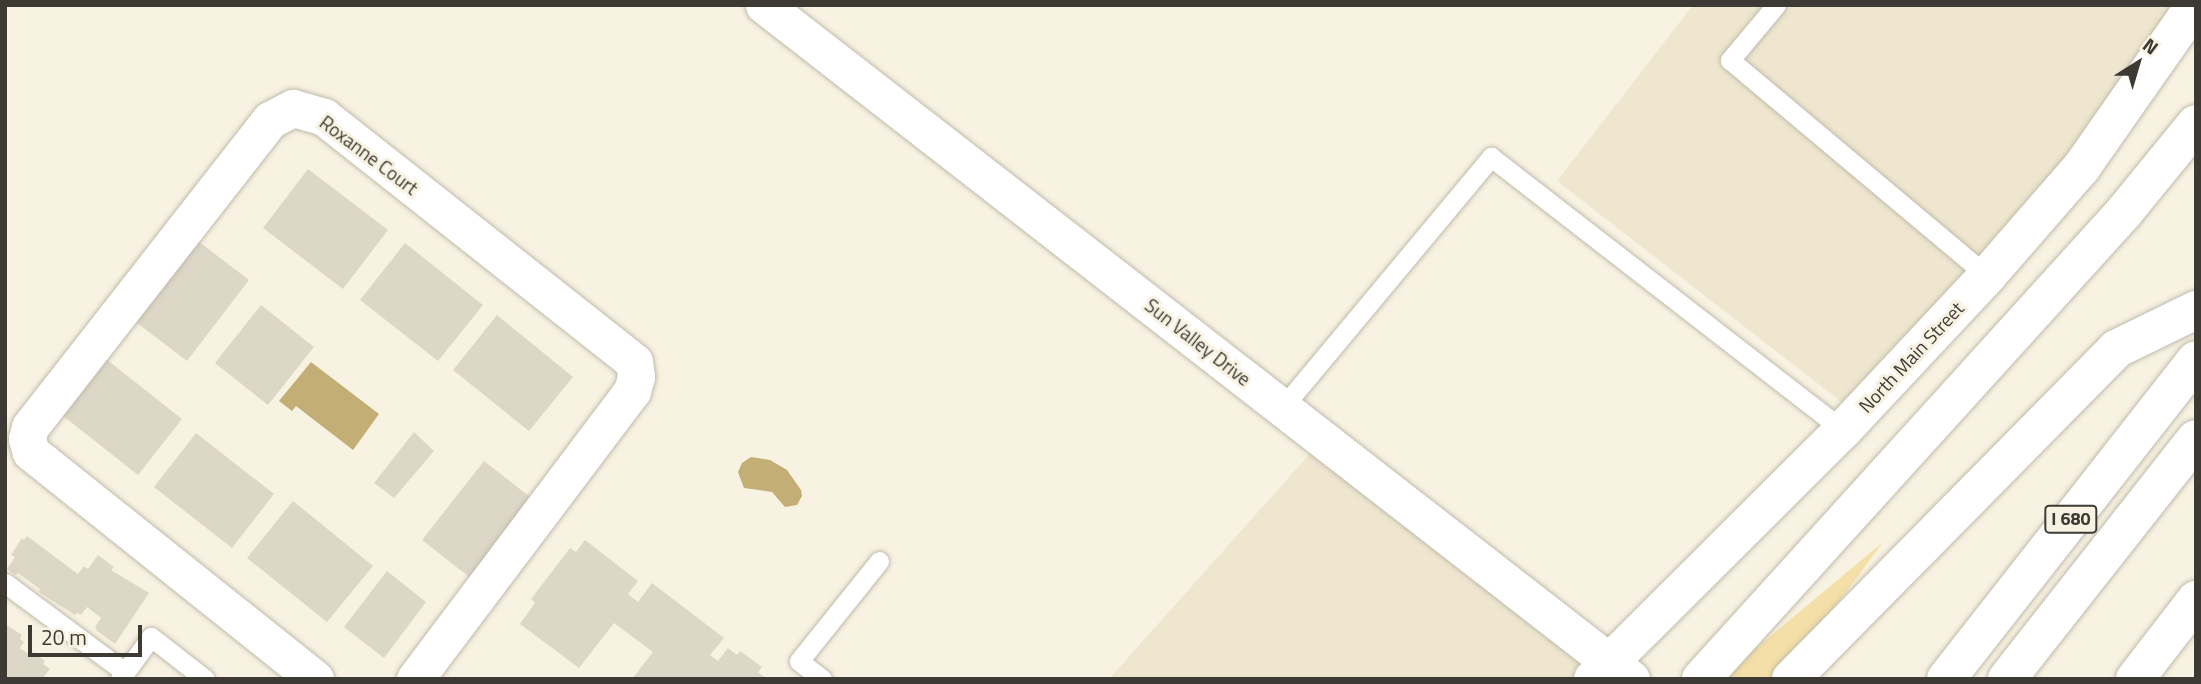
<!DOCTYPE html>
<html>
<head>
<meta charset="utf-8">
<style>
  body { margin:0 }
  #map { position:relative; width:2201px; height:684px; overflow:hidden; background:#f8f2e2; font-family:"Titillium Web",sans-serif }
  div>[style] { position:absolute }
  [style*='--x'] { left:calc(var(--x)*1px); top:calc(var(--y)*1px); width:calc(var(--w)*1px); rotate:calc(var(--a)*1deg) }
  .built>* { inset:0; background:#efe6d0 }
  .green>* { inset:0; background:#f3dfa7 }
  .water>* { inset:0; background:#c3ae75 }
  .building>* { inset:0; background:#ddd7c7 }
  .roads { filter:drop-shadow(0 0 2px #c1bbac) drop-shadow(0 0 2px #c1bbac) }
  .service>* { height:19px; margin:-9.5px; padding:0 9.5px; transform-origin:9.5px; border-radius:9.5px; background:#fff }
  .minor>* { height:37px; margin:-18.5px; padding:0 18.5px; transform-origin:18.5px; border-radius:18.5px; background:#fff }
  .secondary>* { height:38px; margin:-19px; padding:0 19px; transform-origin:19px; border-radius:19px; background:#fff }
  .motorway>* { height:38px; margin:-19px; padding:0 19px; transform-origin:19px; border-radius:19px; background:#fff }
  span { translate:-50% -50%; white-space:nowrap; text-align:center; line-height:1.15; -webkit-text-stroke:6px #f8f2e2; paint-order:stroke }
  .shield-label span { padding:2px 5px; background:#f8f2e2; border:2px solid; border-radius:5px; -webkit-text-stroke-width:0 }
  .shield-label { font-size:18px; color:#3d3a34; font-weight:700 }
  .street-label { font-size:19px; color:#3d3a34 }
  .frame { position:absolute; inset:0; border:7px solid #3d3a34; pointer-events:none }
  .north { position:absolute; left:2103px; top:28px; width:70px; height:70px; -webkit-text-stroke:5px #f8f2e2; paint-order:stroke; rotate:37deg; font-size:19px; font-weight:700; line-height:28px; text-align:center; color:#3d3a34 }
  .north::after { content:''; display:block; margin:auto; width:24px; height:32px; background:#3d3a34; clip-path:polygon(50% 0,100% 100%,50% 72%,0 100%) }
  .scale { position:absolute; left:28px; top:625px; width:114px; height:32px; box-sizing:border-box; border:4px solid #3d3a34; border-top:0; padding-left:9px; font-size:21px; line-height:24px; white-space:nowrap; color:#3d3a34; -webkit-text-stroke:5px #f8f2e2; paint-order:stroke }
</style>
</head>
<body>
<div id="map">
  <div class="built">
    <div style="clip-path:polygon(1693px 5px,2195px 5px,1857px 414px,1557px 181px)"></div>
    <div style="clip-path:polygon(1323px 439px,1611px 663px,1593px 679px,1109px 679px)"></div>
  </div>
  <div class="green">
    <div style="clip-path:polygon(1883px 542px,1782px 679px,1719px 679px)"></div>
  </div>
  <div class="water">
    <div style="clip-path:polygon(311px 362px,379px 414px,353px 450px,296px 406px,292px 411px,279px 401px)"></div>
    <div style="clip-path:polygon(751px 457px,770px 460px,787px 470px,801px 490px,802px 496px,797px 505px,785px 507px,772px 492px,744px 488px,738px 472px,742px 463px)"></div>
  </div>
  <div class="building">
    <div style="clip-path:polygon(308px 169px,388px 230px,343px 289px,263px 228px)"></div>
    <div style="clip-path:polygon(194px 238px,249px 280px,187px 361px,133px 320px)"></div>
    <div style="clip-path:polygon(405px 243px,483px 305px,438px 361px,360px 300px)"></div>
    <div style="clip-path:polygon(261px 305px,314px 347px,268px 405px,215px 363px)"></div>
    <div style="clip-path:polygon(497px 315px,573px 377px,529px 431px,453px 370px)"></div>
    <div style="clip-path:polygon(106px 359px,182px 419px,138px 475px,62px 415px)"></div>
    <div style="clip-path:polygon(414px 432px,434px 451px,394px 498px,374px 483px)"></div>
    <div style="clip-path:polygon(196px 433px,274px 494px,232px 548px,154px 487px)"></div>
    <div style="clip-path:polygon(484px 461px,539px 504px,477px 583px,422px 540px)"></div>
    <div style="clip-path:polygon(293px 501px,373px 566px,327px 622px,247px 558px)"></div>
    <div style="clip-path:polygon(27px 536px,78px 574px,84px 566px,88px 569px,98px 555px,114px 567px,111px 570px,149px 593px,115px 644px,97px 631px,95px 627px,101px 618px,87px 607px,81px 615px,77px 613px,75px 615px,39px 592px,40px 589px,18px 573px,15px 575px,7px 569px,15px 557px,11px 555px,22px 538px,24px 540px)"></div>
    <div style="clip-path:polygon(585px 540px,638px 581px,628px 594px,638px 602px,652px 583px,724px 638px,710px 655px,718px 661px,728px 648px,737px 655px,740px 651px,762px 667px,758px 672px,767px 679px,632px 679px,653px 652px,614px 623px,579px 668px,520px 624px,535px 603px,531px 599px,570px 548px,576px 552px)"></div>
    <div style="clip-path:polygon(387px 571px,426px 602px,384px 658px,344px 627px)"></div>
    <div style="clip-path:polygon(8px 626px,22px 635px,20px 639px,24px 642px,20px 648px,30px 655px,33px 652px,45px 661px,43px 664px,50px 669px,42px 679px,5px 679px,5px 627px)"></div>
  </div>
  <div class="roads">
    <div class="service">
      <div style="--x:1776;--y:5;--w:72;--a:129.9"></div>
      <div style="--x:1730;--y:60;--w:336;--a:40"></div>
      <div style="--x:1282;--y:408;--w:327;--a:-50.2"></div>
      <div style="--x:1491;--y:157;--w:445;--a:37.8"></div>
      <div style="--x:5;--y:583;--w:149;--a:36.6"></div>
      <div style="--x:120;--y:679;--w:52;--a:-53.6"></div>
      <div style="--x:151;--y:637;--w:68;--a:37.9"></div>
      <div style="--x:822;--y:679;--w:29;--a:-142"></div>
      <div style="--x:799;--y:661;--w:128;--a:-51.3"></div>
    </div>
    <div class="minor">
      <div style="--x:764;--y:5;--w:1098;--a:37.86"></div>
      <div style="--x:315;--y:679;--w:364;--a:-141.4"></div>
      <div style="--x:31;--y:452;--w:14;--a:-107"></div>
      <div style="--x:27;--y:439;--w:12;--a:-76"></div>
      <div style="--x:30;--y:427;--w:390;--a:-52"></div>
      <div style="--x:270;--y:120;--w:26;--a:-28"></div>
      <div style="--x:293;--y:108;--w:32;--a:16"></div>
      <div style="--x:324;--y:117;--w:395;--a:38.3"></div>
      <div style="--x:634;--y:362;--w:15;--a:82"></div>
      <div style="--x:636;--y:377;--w:15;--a:106"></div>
      <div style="--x:632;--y:391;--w:361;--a:127"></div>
    </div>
    <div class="secondary">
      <div style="--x:1593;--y:679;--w:353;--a:-44.9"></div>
      <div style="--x:1843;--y:430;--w:211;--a:-46.9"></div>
      <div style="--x:1987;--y:276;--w:143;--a:-49"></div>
      <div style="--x:2081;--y:168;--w:199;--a:-55"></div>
      <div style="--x:1701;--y:679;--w:632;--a:-47.82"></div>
      <div style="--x:2125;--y:211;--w:112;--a:-50.8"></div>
    </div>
    <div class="motorway">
      <div style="--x:1791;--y:679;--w:463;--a:-45.4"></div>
      <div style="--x:2116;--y:349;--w:89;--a:-26"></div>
      <div style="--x:1946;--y:679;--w:405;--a:-51.9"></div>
      <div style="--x:2007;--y:679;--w:305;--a:-51.8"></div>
      <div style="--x:2135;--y:679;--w:100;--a:-52.3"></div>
    </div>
  </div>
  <div class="shield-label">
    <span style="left:2071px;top:519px">I 680</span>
  </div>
  <div class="street-label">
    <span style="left:369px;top:155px;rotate:37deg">Roxanne Court</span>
    <span style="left:1198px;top:342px;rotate:38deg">Sun Valley Drive</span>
    <span style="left:1911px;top:357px;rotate:-47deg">North Main Street</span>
  </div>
  <div class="frame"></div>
  <div class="north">N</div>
  <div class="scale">20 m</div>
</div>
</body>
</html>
